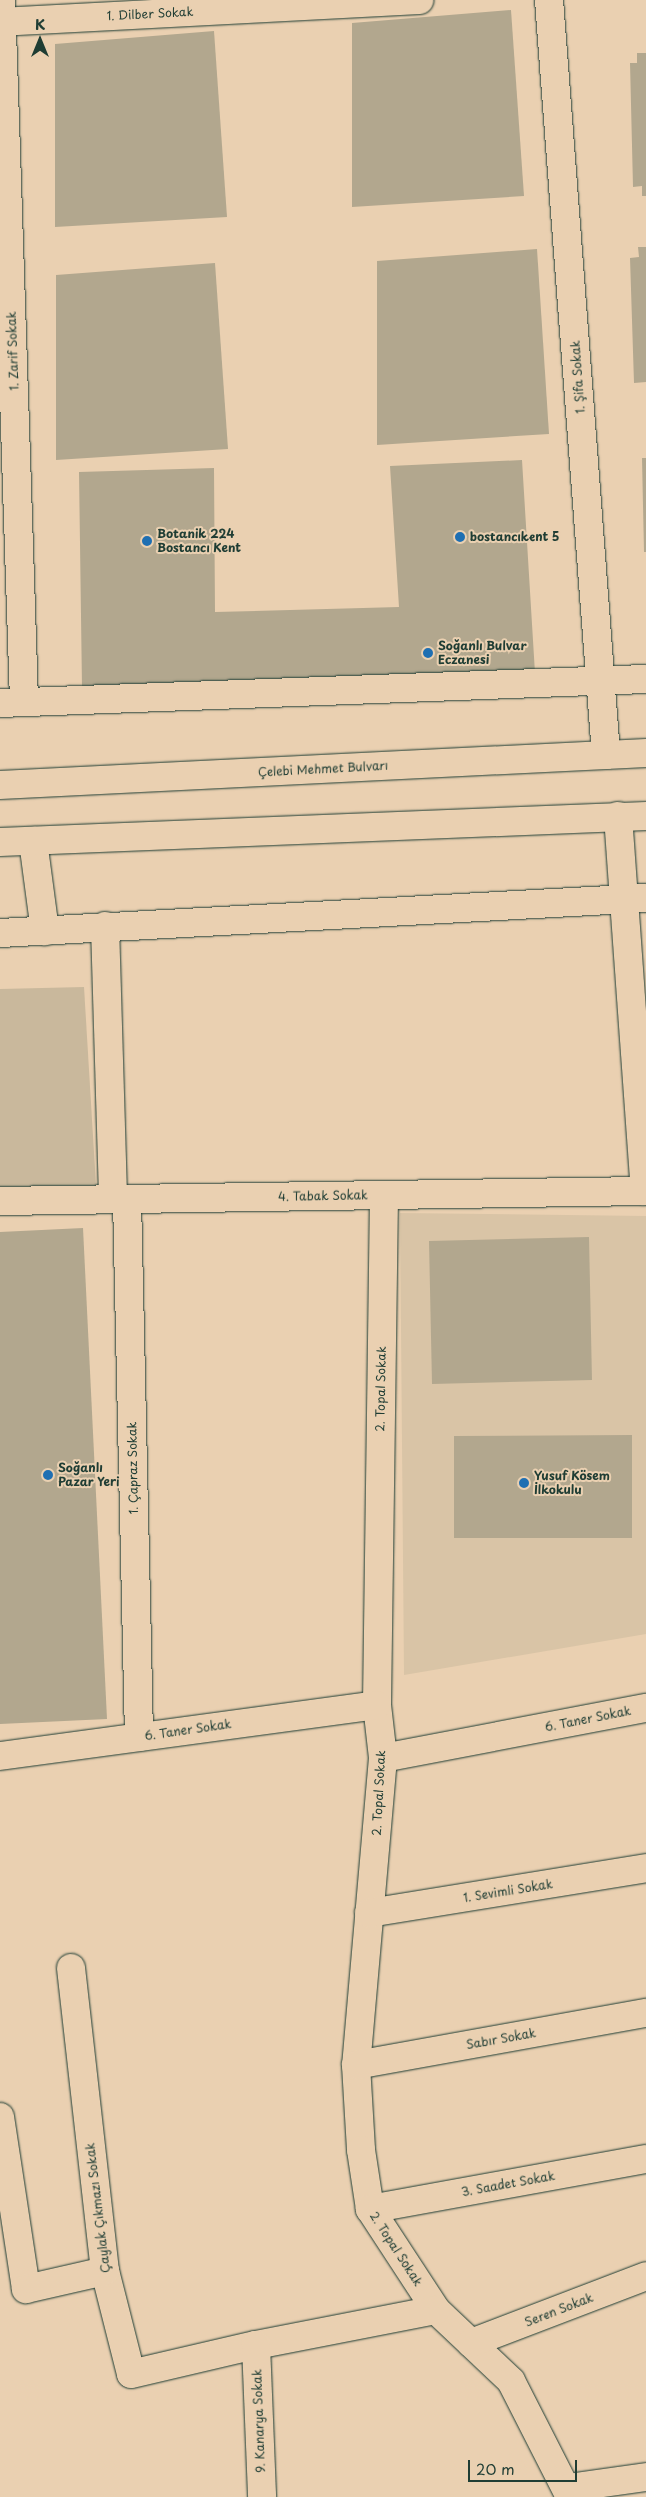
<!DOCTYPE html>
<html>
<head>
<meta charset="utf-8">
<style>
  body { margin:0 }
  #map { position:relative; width:646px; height:2497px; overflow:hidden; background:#ead0b1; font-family:"Playpen Sans",sans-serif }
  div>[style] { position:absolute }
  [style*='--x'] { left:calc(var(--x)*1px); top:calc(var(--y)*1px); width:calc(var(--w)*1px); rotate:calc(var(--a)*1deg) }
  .built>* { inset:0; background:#d9c4a6 }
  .green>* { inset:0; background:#c9b89c }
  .building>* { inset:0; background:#b2a78e }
  .roads { filter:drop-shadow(0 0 1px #1f3d34) drop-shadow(0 0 1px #1f3d34) }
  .minor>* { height:28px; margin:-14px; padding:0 14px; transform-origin:14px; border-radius:14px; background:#ead0b1 }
  .major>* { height:28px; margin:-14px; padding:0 14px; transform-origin:14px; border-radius:14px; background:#ead0b1 }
  .dots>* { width:14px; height:14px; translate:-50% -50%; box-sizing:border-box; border:2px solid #ead0b1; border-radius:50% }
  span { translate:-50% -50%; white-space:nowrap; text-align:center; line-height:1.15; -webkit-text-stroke:4px #ead0b1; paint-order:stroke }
  .street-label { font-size:12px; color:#1f3d34 }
  .poi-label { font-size:12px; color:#1f3d34; font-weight:700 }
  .left { translate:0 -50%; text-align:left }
  .north { position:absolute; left:15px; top:15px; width:50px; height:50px; -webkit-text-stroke:4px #ead0b1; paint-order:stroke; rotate:0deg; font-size:14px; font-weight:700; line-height:20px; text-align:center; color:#1f3d34 }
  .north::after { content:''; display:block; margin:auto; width:18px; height:22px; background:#1f3d34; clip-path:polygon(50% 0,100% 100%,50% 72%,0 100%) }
  .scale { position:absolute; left:468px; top:2460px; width:109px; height:22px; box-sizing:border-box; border:2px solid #1f3d34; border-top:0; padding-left:6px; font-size:15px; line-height:18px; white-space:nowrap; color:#1f3d34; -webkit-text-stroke:4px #ead0b1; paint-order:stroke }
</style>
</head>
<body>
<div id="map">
  <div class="built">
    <div style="clip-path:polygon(400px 1213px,646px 1216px,646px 1634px,404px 1675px)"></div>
  </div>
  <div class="green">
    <div style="clip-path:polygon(84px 987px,96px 1186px,0 1188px,0 989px)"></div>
  </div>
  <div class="building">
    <div style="clip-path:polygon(511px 10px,524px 196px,352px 207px,352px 23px)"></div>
    <div style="clip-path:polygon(214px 31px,227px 217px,55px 227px,55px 44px)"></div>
    <div style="clip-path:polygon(637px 53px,646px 53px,646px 196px,642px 196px,642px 186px,633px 187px,630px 63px,637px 63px)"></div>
    <div style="clip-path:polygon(638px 247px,646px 247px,646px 382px,634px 383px,630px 258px,639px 257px)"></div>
    <div style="clip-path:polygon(537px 249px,549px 434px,377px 445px,377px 261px)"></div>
    <div style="clip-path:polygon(215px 263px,228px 449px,56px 460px,56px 275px)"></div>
    <div style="clip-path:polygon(642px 458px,646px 458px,646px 552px,644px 552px)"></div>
    <div style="clip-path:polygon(522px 460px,535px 673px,82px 688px,79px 472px,214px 468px,215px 612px,399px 607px,390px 466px)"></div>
    <div style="clip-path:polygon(83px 1228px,107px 1719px,0 1724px,0 1232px)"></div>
    <div style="clip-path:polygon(589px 1237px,592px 1380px,432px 1384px,429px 1241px)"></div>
    <div style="clip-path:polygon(632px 1435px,632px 1538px,454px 1538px,454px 1436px)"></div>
  </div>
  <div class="roads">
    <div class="minor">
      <div style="--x:1;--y:0;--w:702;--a:88.12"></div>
      <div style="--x:549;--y:0;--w:757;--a:85.68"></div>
      <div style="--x:0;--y:22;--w:420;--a:-3"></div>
      <div style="--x:0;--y:703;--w:646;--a:-2.13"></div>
      <div style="--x:618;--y:816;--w:376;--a:85.9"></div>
      <div style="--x:33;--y:841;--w:91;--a:82.4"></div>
      <div style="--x:105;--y:926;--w:272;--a:88.3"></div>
      <div style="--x:0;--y:933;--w:647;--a:-3.1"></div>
      <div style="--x:384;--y:1196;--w:509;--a:90.79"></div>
      <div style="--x:377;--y:1705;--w:53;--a:83.5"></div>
      <div style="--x:383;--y:1758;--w:308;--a:95"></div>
      <div style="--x:356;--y:2065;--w:85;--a:86.6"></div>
      <div style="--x:361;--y:2150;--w:60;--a:81.3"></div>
      <div style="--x:370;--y:2209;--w:121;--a:56.8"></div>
      <div style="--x:436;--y:2310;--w:103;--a:43.4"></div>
      <div style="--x:511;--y:2381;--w:130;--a:63"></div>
      <div style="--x:127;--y:1199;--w:538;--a:88.72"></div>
      <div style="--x:0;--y:1201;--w:646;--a:-0.89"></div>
      <div style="--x:0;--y:1756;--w:380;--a:-7.7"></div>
      <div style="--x:383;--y:1758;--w:268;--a:-10.8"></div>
      <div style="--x:369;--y:1913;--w:281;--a:-9.2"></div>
      <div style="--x:71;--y:1968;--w:305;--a:83.6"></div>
      <div style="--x:105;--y:2271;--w:106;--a:75.8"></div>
      <div style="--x:131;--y:2374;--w:128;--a:-13.1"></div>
      <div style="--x:256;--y:2345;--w:183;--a:-11"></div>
      <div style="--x:356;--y:2065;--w:295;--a:-10.2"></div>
      <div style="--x:0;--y:2117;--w:174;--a:81.4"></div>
      <div style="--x:26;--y:2289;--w:81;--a:-12.8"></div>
      <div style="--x:370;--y:2209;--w:280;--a:-10.3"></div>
      <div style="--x:471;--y:2343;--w:187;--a:-20.9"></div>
      <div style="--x:256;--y:2345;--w:152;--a:87.7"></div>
      <div style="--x:568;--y:2488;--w:79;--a:-8"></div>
    </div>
    <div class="major">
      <div style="--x:0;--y:785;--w:647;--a:-2.84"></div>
      <div style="--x:0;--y:842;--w:647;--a:-2.3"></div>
    </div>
  </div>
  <div class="dots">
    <div style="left:460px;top:537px;background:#1f6fb2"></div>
    <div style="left:147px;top:541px;background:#1f6fb2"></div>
    <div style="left:428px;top:653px;background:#1f6fb2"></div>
    <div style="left:48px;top:1475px;background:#1f6fb2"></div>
    <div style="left:524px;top:1483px;background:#1f6fb2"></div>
  </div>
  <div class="street-label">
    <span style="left:150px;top:14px;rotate:-3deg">1. Dilber Sokak</span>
    <span style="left:13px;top:351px;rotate:-92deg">1. Zarif Sokak</span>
    <span style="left:578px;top:377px;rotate:-94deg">1. Şifa Sokak</span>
    <span style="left:323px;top:769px;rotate:-3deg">Çelebi Mehmet Bulvarı</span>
    <span style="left:323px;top:1196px;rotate:-1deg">4. Tabak Sokak</span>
    <span style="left:381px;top:1389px;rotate:-89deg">2. Topal Sokak</span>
    <span style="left:133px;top:1468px;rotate:-91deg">1. Çapraz Sokak</span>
    <span style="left:588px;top:1719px;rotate:-11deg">6. Taner Sokak</span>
    <span style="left:188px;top:1730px;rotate:-8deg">6. Taner Sokak</span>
    <span style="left:379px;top:1793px;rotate:-87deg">2. Topal Sokak</span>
    <span style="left:508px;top:1891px;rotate:-9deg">1. Sevimli Sokak</span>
    <span style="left:501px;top:2039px;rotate:-10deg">Sabır Sokak</span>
    <span style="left:508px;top:2184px;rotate:-10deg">3. Saadet Sokak</span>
    <span style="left:98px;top:2208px;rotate:-97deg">Çaylak Çıkmazı Sokak</span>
    <span style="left:396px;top:2249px;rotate:57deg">2. Topal Sokak</span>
    <span style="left:559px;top:2310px;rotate:-21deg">Seren Sokak</span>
    <span style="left:259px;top:2421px;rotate:-92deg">9. Kanarya Sokak</span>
  </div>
  <div class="poi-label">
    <span class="left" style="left:157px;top:541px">Botanik 224<br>Bostancı Kent</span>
    <span class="left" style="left:470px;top:537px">bostancıkent 5</span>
    <span class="left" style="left:438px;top:653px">Soğanlı Bulvar<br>Eczanesi</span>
    <span class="left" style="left:58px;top:1475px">Soğanlı<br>Pazar Yeri</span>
    <span class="left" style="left:534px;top:1483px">Yusuf Kösem<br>İlkokulu</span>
  </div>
  <div class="north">K</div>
  <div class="scale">20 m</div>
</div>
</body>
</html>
